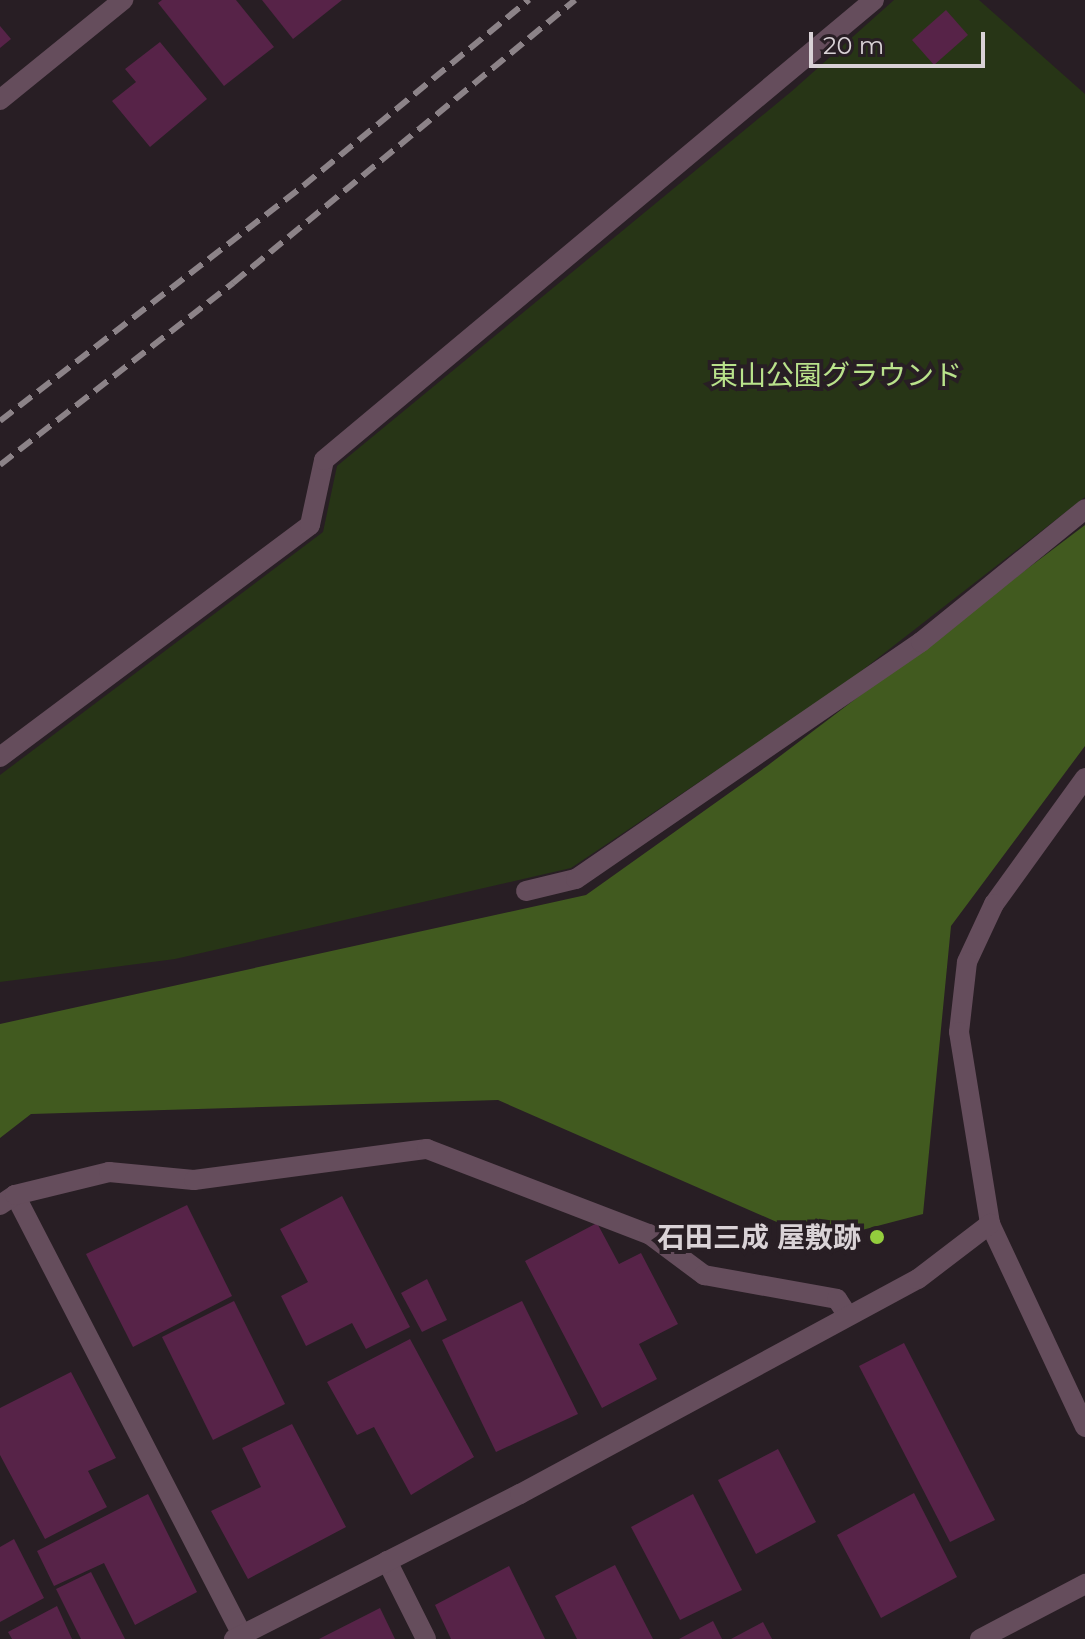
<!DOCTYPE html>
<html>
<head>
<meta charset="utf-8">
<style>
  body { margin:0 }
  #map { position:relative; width:1085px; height:1639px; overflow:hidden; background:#281e24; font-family:Montserrat,"Noto Sans JP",sans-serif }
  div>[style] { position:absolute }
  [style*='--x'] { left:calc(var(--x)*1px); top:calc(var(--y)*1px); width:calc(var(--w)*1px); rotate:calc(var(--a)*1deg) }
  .green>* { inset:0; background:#273516 }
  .forest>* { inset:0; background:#415a1f }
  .building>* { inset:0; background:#572348 }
  .minor>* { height:20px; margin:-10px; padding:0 10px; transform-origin:10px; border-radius:10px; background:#654d5c }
  .rail>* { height:6px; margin-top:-3px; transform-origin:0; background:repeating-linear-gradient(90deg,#8c8388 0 16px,transparent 0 24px) }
  .dots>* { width:22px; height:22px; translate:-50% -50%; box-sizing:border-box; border:4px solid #281e24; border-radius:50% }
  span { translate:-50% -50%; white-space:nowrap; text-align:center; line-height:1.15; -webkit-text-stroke:8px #281e24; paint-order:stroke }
  .park-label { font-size:28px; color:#b9e28b }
  .poi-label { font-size:28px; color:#d9d2d6; font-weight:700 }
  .right { translate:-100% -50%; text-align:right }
  .scale { position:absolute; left:809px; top:32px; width:176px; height:36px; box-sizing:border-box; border:4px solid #d9d2d6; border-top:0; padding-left:10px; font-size:24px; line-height:28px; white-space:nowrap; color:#d9d2d6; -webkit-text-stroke:6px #281e24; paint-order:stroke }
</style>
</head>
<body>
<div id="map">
  <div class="green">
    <div style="clip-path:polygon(894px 0,979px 0,1085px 94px,1085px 497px,842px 686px,571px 868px,175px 959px,0 982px,0 775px,323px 532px,337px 466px,792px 91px)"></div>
  </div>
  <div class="forest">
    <div style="clip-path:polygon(1085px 525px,1085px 746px,951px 926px,923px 1214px,820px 1241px,498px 1100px,31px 1114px,0 1138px,0 1024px,586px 895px,767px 766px)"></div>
  </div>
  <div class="building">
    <div style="clip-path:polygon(162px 0,236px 0,274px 47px,224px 86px,158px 3px)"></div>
    <div style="clip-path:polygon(262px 0,342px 0,293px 39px)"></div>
    <div style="clip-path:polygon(946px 10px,968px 35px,934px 65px,912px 40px)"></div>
    <div style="clip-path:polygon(0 26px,11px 39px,0 48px)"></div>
    <div style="clip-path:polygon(160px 42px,207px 99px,150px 147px,112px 101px,136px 82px,125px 69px)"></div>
    <div style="clip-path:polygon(342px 1196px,410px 1327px,366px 1349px,352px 1323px,306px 1346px,281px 1296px,308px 1282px,280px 1229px)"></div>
    <div style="clip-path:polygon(187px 1205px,232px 1296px,133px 1347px,86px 1254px)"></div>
    <div style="clip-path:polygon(597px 1223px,619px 1264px,641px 1253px,678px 1324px,639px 1344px,657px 1379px,602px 1408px,525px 1261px)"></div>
    <div style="clip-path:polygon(427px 1279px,447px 1320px,422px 1332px,401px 1293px)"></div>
    <div style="clip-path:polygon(234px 1301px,285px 1404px,213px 1440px,162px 1337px)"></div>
    <div style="clip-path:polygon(522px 1301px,578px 1414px,496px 1452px,442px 1340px)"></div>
    <div style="clip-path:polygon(410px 1339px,474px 1457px,411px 1495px,374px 1427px,357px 1435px,327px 1382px)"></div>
    <div style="clip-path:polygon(904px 1343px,995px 1520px,950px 1542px,859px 1366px)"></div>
    <div style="clip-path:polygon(71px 1372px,116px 1458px,88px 1471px,107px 1507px,45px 1539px,0 1455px,0 1408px)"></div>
    <div style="clip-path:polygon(292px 1424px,346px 1527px,248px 1579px,211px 1511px,261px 1487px,242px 1448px)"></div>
    <div style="clip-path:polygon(778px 1449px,816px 1522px,756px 1554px,718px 1480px)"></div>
    <div style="clip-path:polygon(914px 1493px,957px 1577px,881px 1618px,837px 1535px)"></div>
    <div style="clip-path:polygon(148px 1494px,197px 1592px,135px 1625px,104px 1563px,54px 1586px,37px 1551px)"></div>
    <div style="clip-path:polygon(693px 1494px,742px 1590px,680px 1620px,631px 1527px)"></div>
    <div style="clip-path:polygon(14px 1539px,44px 1598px,0 1622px,0 1547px)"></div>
    <div style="clip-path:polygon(615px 1565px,653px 1639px,577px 1639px,555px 1596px)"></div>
    <div style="clip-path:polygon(509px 1566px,545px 1639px,451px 1639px,435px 1605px)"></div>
    <div style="clip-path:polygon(91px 1572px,125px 1639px,81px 1639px,56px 1589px)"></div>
    <div style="clip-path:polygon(57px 1606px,72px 1639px,12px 1639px,8px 1632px)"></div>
    <div style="clip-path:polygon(380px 1608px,395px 1639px,319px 1639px)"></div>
    <div style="clip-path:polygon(713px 1621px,722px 1639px,679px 1639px)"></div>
    <div style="clip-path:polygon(763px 1622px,772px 1639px,731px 1639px)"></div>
  </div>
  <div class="minor">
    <div style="--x:0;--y:100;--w:159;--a:-39.1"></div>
    <div style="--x:0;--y:757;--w:387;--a:-36.8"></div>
    <div style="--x:310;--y:525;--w:66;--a:-77.8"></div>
    <div style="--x:324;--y:460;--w:717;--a:-39.91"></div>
    <div style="--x:1085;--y:778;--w:155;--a:125.8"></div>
    <div style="--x:994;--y:904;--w:64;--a:115"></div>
    <div style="--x:967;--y:962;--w:70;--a:96.5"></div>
    <div style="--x:959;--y:1032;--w:194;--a:80.8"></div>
    <div style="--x:990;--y:1224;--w:224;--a:64.9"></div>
    <div style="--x:526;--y:891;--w:51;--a:-13.5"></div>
    <div style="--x:576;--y:879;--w:419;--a:-34.5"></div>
    <div style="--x:921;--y:642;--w:211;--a:-39"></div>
    <div style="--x:15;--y:1195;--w:495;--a:62.7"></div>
    <div style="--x:0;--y:1205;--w:18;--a:-34"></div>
    <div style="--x:15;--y:1195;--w:97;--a:-13.7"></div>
    <div style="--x:109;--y:1172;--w:85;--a:5.4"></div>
    <div style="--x:194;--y:1180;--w:235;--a:-7.6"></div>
    <div style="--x:427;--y:1149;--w:238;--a:21"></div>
    <div style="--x:649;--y:1234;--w:69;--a:36.7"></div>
    <div style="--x:704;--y:1275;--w:135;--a:10.2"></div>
    <div style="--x:837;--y:1299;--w:20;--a:57"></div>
    <div style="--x:387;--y:1561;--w:87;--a:63.4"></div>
    <div style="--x:234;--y:1639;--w:321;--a:-26.9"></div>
    <div style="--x:520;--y:1494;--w:452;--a:-28.4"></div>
    <div style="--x:918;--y:1279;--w:91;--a:-37.4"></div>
    <div style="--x:980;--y:1639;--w:119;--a:-27.6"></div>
  </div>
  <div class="rail">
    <div style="--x:0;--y:421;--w:383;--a:-37.8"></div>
    <div style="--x:303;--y:186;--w:293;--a:-39.5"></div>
    <div style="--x:0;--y:465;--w:296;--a:-38"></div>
    <div style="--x:233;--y:283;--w:444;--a:-39.6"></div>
  </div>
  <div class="dots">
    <div style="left:877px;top:1237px;background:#93cd3d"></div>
  </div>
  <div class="park-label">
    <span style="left:836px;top:375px">東山公園グラウンド</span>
  </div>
  <div class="poi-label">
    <span class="right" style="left:861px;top:1237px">石田三成 屋敷跡</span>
  </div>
  <div class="scale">20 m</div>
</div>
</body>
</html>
